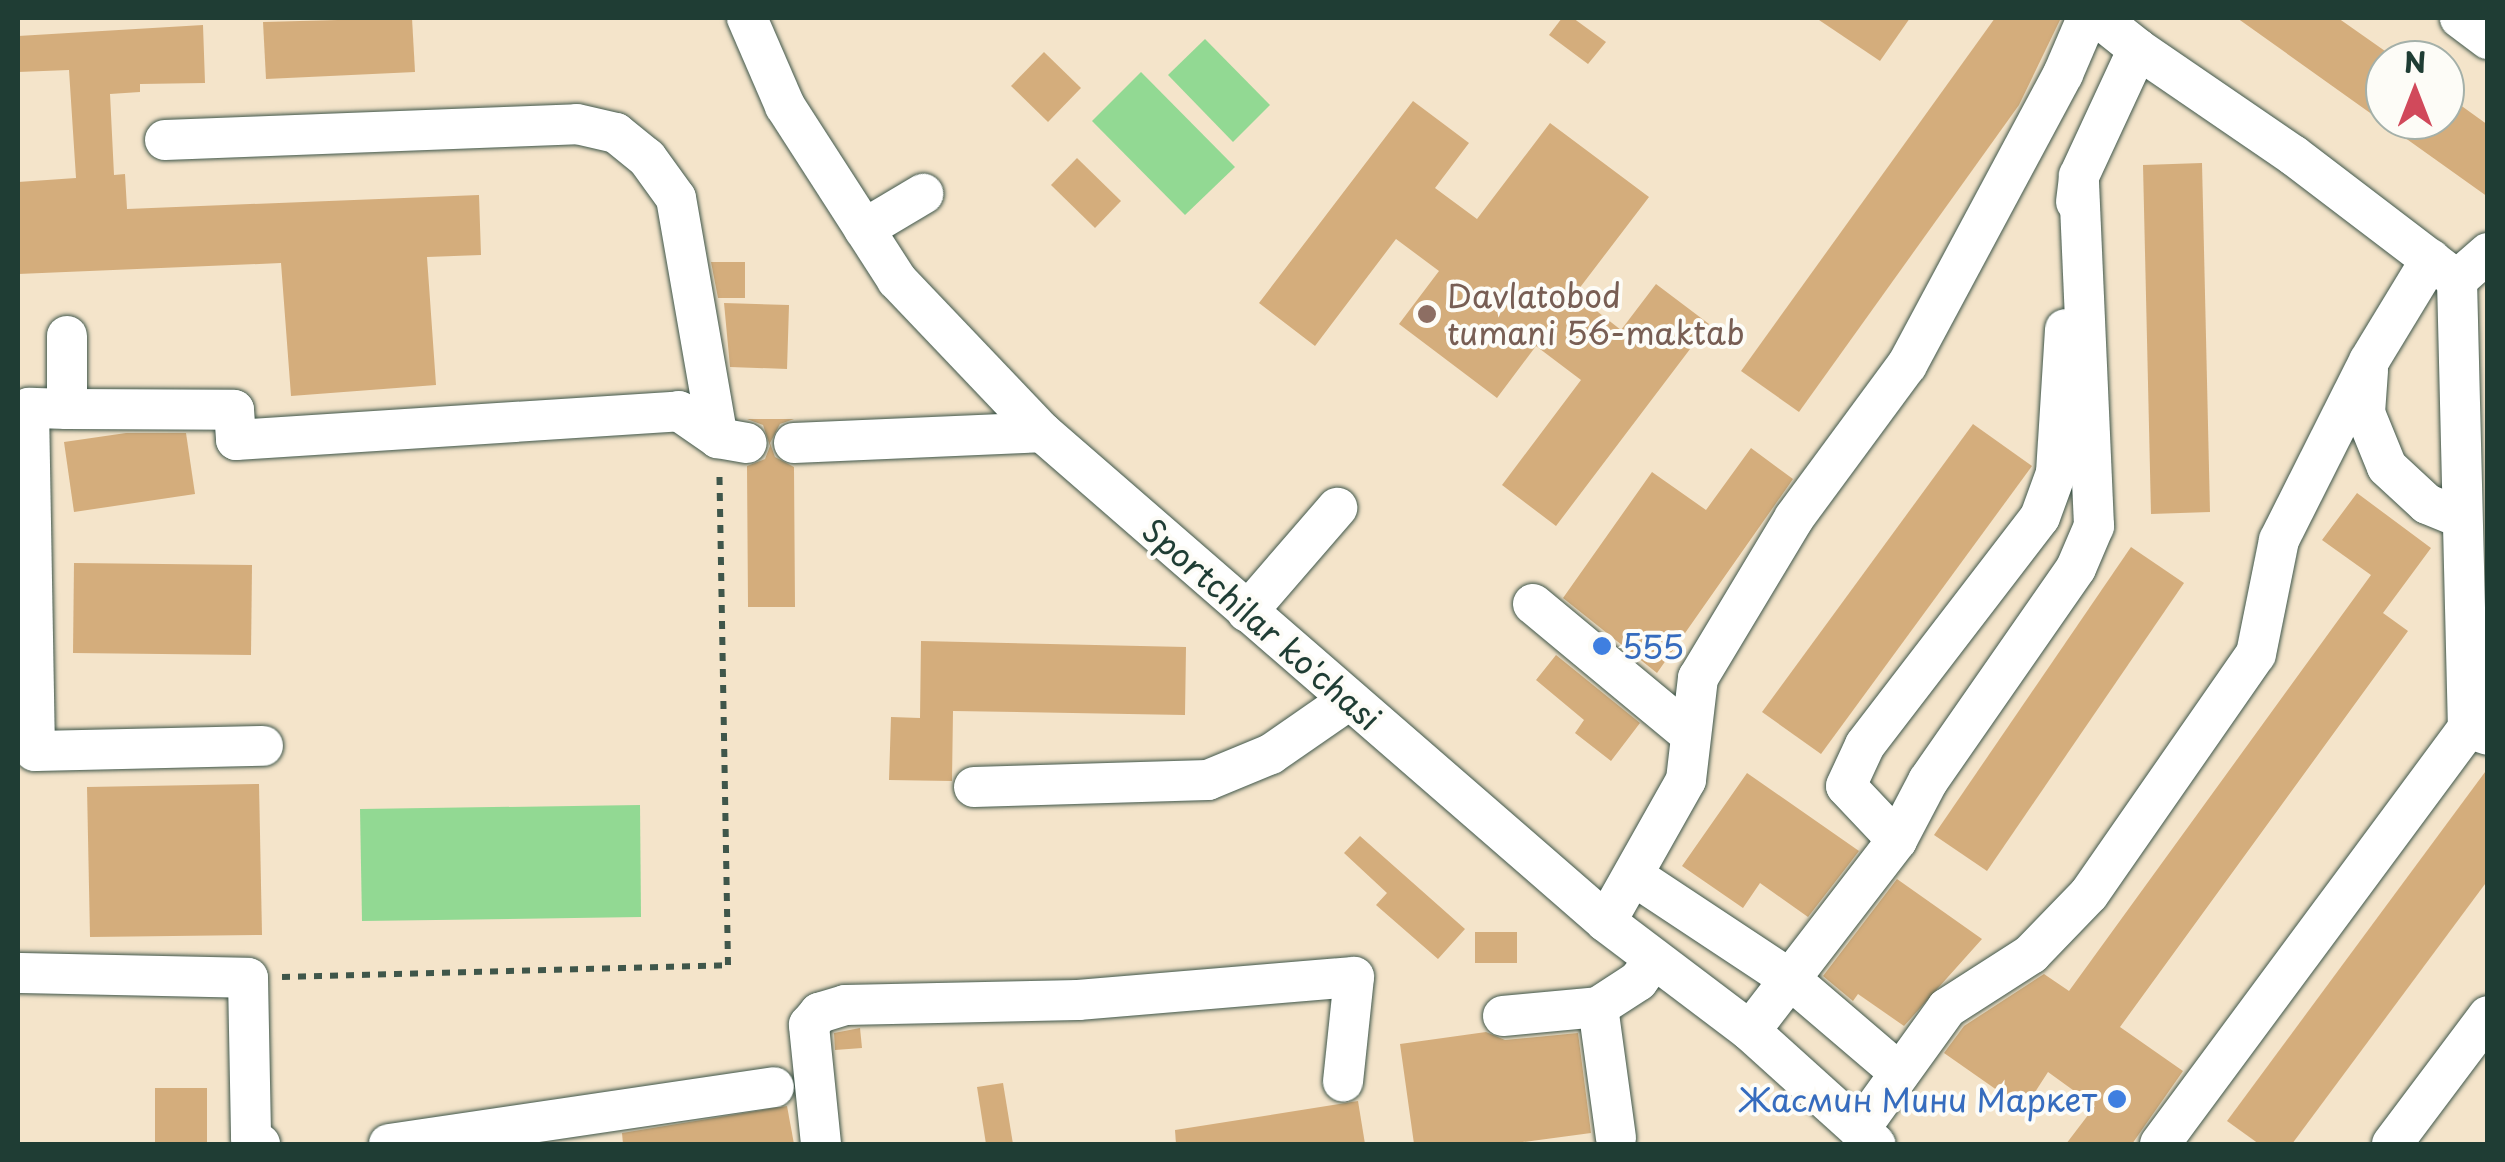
<!DOCTYPE html>
<html>
<head>
<meta charset="utf-8">
<style>
  body { margin:0 }
  #map { position:relative; width:2505px; height:1162px; overflow:hidden; background:#f4e4ca; font-family:"Playpen Sans",sans-serif }
  div>[style] { position:absolute }
  [style*='--x'] { left:calc(var(--x)*1px); top:calc(var(--y)*1px); width:calc(var(--w)*1px); rotate:calc(var(--a)*1deg) }
  .green>* { inset:0; background:#92d993 }
  .building>* { inset:0; background:#d4ad7c }
  .path>* { height:6px; margin-top:-3px; transform-origin:0; background:repeating-linear-gradient(90deg,#3f564a 0 8px,transparent 0 16px) }
  .roads { filter:drop-shadow(0 0 2px #3f564a) drop-shadow(0 0 2px #3f564a) }
  .minor>* { height:40px; margin:-20px; padding:0 20px; transform-origin:20px; border-radius:20px; background:#fff }
  .dots>* { width:28px; height:28px; translate:-50% -50%; box-sizing:border-box; border:5px solid #fdfcf7; border-radius:50% }
  span { translate:-50% -50%; white-space:nowrap; text-align:center; line-height:1.15; -webkit-text-stroke:8px #fdfcf7; paint-order:stroke }
  .education-label { font-size:32px; color:#785e54 }
  .left { translate:0 -50%; text-align:left }
  .street-label { font-size:32px; color:#1f3d34 }
  .shop-label { font-size:32px; color:#366cbe }
  .right { translate:-100% -50%; text-align:right }
  .frame { position:absolute; inset:0; border:20px solid #1f3d34; pointer-events:none }
  .north { position:absolute; left:2365px; top:40px; width:100px; height:100px; box-sizing:border-box; background:#fdfcf7; border:2px solid #a4b0a9; border-radius:50%; rotate:0deg; font-size:28px; font-weight:700; line-height:40px; text-align:center; color:#1f3d34 }
  .north::after { content:''; display:block; margin:auto; width:35px; height:45px; background:#d1495b; clip-path:polygon(50% 0,100% 100%,50% 72%,0 100%) }
</style>
</head>
<body>
<div id="map">
  <div class="green">
    <div style="clip-path:polygon(1205px 39px,1270px 105px,1233px 142px,1168px 75px)"></div>
    <div style="clip-path:polygon(1141px 72px,1235px 167px,1185px 215px,1092px 121px)"></div>
    <div style="clip-path:polygon(640px 805px,641px 917px,362px 921px,360px 809px)"></div>
  </div>
  <div class="building">
    <div style="clip-path:polygon(412px 18px,415px 72px,266px 79px,263px 22px)"></div>
    <div style="clip-path:polygon(1562px 18px,1573px 18px,1606px 42px,1588px 64px,1549px 35px)"></div>
    <div style="clip-path:polygon(1816px 18px,1910px 18px,1880px 61px)"></div>
    <div style="clip-path:polygon(1995px 18px,2060px 20px,2019px 105px,1799px 412px,1741px 371px)"></div>
    <div style="clip-path:polygon(2237px 18px,2338px 18px,2385px 51px,2385px 120px,2445px 120px,2445px 94px,2488px 125px,2488px 197px)"></div>
    <div style="clip-path:polygon(203px 25px,205px 83px,140px 84px,140px 92px,110px 94px,114px 175px,125px 174px,127px 209px,479px 195px,481px 255px,427px 257px,436px 385px,291px 396px,281px 263px,18px 274px,18px 182px,76px 178px,69px 70px,18px 72px,18px 36px)"></div>
    <div style="clip-path:polygon(1044px 52px,1081px 88px,1048px 122px,1011px 86px)"></div>
    <div style="clip-path:polygon(1413px 101px,1469px 143px,1435px 188px,1477px 219px,1550px 123px,1649px 197px,1575px 294px,1621px 330px,1656px 284px,1709px 324px,1556px 526px,1502px 485px,1581px 380px,1536px 346px,1497px 398px,1399px 324px,1439px 271px,1396px 239px,1315px 346px,1259px 303px)"></div>
    <div style="clip-path:polygon(1077px 158px,1121px 201px,1095px 228px,1051px 185px)"></div>
    <div style="clip-path:polygon(2202px 163px,2210px 512px,2151px 514px,2143px 165px)"></div>
    <div style="clip-path:polygon(711px 262px,745px 262px,745px 298px,718px 298px)"></div>
    <div style="clip-path:polygon(724px 303px,789px 305px,787px 369px,730px 367px)"></div>
    <div style="clip-path:polygon(747px 419px,794px 419px,780px 424px,770px 443px,775px 457px,794px 467px,795px 607px,748px 607px,747px 466px,765px 459px,770px 446px,763px 425px)"></div>
    <div style="clip-path:polygon(1973px 424px,2032px 466px,1821px 754px,1762px 712px)"></div>
    <div style="clip-path:polygon(126px 433px,186px 433px,195px 494px,74px 512px,64px 442px)"></div>
    <div style="clip-path:polygon(1751px 448px,1793px 479px,1657px 673px,1563px 598px,1652px 472px,1706px 510px)"></div>
    <div style="clip-path:polygon(2357px 493px,2431px 548px,2383px 613px,2408px 631px,2120px 1027px,2183px 1071px,2132px 1144px,2066px 1144px,2095px 1106px,2048px 1072px,2024px 1109px,1944px 1053px,1964px 1026px,2044px 974px,2069px 991px,2371px 575px,2322px 540px)"></div>
    <div style="clip-path:polygon(2131px 547px,2184px 583px,1987px 871px,1934px 835px)"></div>
    <div style="clip-path:polygon(74px 563px,252px 565px,251px 655px,73px 653px)"></div>
    <div style="clip-path:polygon(921px 641px,1186px 647px,1185px 715px,953px 711px,952px 781px,889px 780px,891px 717px,920px 718px)"></div>
    <div style="clip-path:polygon(1556px 655px,1640px 723px,1611px 761px,1575px 733px,1584px 720px,1536px 680px)"></div>
    <div style="clip-path:polygon(2488px 768px,2488px 880px,2292px 1144px,2259px 1144px,2227px 1121px)"></div>
    <div style="clip-path:polygon(1747px 773px,1859px 851px,1808px 917px,1760px 883px,1743px 908px,1682px 866px)"></div>
    <div style="clip-path:polygon(259px 784px,262px 935px,90px 937px,87px 787px)"></div>
    <div style="clip-path:polygon(1360px 836px,1465px 929px,1438px 959px,1376px 905px,1387px 893px,1344px 853px)"></div>
    <div style="clip-path:polygon(1897px 879px,1982px 939px,1904px 1026px,1858px 994px,1853px 1001px,1823px 976px)"></div>
    <div style="clip-path:polygon(1475px 932px,1517px 932px,1517px 963px,1475px 963px)"></div>
    <div style="clip-path:polygon(860px 1028px,862px 1048px,835px 1050px,834px 1033px)"></div>
    <div style="clip-path:polygon(1486px 1032px,1505px 1040px,1578px 1033px,1591px 1133px,1508px 1144px,1414px 1144px,1400px 1044px)"></div>
    <div style="clip-path:polygon(1003px 1083px,1013px 1144px,986px 1144px,977px 1087px)"></div>
    <div style="clip-path:polygon(155px 1088px,207px 1088px,207px 1144px,155px 1144px)"></div>
    <div style="clip-path:polygon(1358px 1101px,1365px 1144px,1176px 1144px,1175px 1130px)"></div>
    <div style="clip-path:polygon(787px 1106px,794px 1144px,623px 1144px,622px 1133px)"></div>
  </div>
  <div class="path">
    <div style="--x:282;--y:977;--w:446;--a:-1.5"></div>
    <div style="--x:728;--y:965;--w:496;--a:-91"></div>
  </div>
  <div class="roads">
    <div class="minor">
      <div style="--x:747;--y:18;--w:96;--a:66.6"></div>
      <div style="--x:785;--y:106;--w:207;--a:57.2"></div>
      <div style="--x:897;--y:280;--w:210;--a:46.4"></div>
      <div style="--x:1042;--y:432;--w:747;--a:40.98"></div>
      <div style="--x:1606;--y:922;--w:181;--a:37.1"></div>
      <div style="--x:1750;--y:1031;--w:169;--a:42.1"></div>
      <div style="--x:2460;--y:18;--w:35;--a:37"></div>
      <div style="--x:2138;--y:49;--w:188;--a:34.4"></div>
      <div style="--x:2293;--y:155;--w:206;--a:37.3"></div>
      <div style="--x:2457;--y:280;--w:41;--a:-41.1"></div>
      <div style="--x:165;--y:140;--w:412;--a:-2.2"></div>
      <div style="--x:577;--y:124;--w:40;--a:13"></div>
      <div style="--x:616;--y:133;--w:40;--a:39"></div>
      <div style="--x:647;--y:158;--w:49;--a:54.1"></div>
      <div style="--x:676;--y:198;--w:244;--a:80.1"></div>
      <div style="--x:2076;--y:202;--w:26;--a:-83"></div>
      <div style="--x:2079;--y:176;--w:140;--a:-65.1"></div>
      <div style="--x:2138;--y:49;--w:50;--a:-141.5"></div>
      <div style="--x:864;--y:229;--w:69;--a:-30.7"></div>
      <div style="--x:2457;--y:280;--w:448;--a:88.6"></div>
      <div style="--x:2468;--y:728;--w:21;--a:19"></div>
      <div style="--x:67;--y:336;--w:73;--a:90"></div>
      <div style="--x:67;--y:409;--w:167;--a:0.3"></div>
      <div style="--x:234;--y:410;--w:30;--a:86"></div>
      <div style="--x:236;--y:440;--w:444;--a:-3.7"></div>
      <div style="--x:679;--y:411;--w:47;--a:34.7"></div>
      <div style="--x:718;--y:438;--w:29;--a:10"></div>
      <div style="--x:2368;--y:371;--w:42;--a:94.1"></div>
      <div style="--x:2365;--y:413;--w:58;--a:67.8"></div>
      <div style="--x:2387;--y:467;--w:54;--a:42.8"></div>
      <div style="--x:2427;--y:504;--w:37;--a:22"></div>
      <div style="--x:67;--y:409;--w:38;--a:-178"></div>
      <div style="--x:29;--y:408;--w:343;--a:89"></div>
      <div style="--x:35;--y:751;--w:228;--a:-1.3"></div>
      <div style="--x:794;--y:443;--w:248;--a:-2.5"></div>
      <div style="--x:1533;--y:604;--w:205;--a:39.7"></div>
      <div style="--x:1247;--y:612;--w:138;--a:-49.1"></div>
      <div style="--x:974;--y:787;--w:234;--a:-1.7"></div>
      <div style="--x:1208;--y:780;--w:68;--a:-22.4"></div>
      <div style="--x:1271;--y:754;--w:95;--a:-34.7"></div>
      <div style="--x:1897;--y:840;--w:74;--a:-133.4"></div>
      <div style="--x:1846;--y:786;--w:45;--a:-65.1"></div>
      <div style="--x:1865;--y:745;--w:287;--a:-52.5"></div>
      <div style="--x:2040;--y:517;--w:47;--a:-70"></div>
      <div style="--x:2056;--y:473;--w:144;--a:-86.4"></div>
      <div style="--x:1634;--y:876;--w:188;--a:33.5"></div>
      <div style="--x:1791;--y:980;--w:143;--a:40.5"></div>
      <div style="--x:1606;--y:922;--w:163;--a:-60.6"></div>
      <div style="--x:1686;--y:780;--w:103;--a:-83.3"></div>
      <div style="--x:1698;--y:678;--w:187;--a:-59"></div>
      <div style="--x:1794;--y:518;--w:190;--a:-53.6"></div>
      <div style="--x:1907;--y:365;--w:330;--a:-61.8"></div>
      <div style="--x:2063;--y:74;--w:61;--a:-66.8"></div>
      <div style="--x:18;--y:973;--w:230;--a:1.2"></div>
      <div style="--x:248;--y:978;--w:160;--a:88.9"></div>
      <div style="--x:251;--y:1138;--w:11;--a:34"></div>
      <div style="--x:1503;--y:1016;--w:95;--a:-5.4"></div>
      <div style="--x:1750;--y:1031;--w:241;--a:-52.4"></div>
      <div style="--x:1897;--y:840;--w:67;--a:-62.3"></div>
      <div style="--x:1928;--y:781;--w:259;--a:-55.2"></div>
      <div style="--x:2076;--y:568;--w:46;--a:-66.8"></div>
      <div style="--x:2094;--y:526;--w:350;--a:-92.5"></div>
      <div style="--x:1859;--y:1130;--w:150;--a:-54.2"></div>
      <div style="--x:1947;--y:1008;--w:100;--a:-32.7"></div>
      <div style="--x:2031;--y:954;--w:83;--a:-46"></div>
      <div style="--x:2089;--y:894;--w:292;--a:-55.2"></div>
      <div style="--x:2256;--y:654;--w:116;--a:-78.6"></div>
      <div style="--x:2279;--y:540;--w:200;--a:-63.3"></div>
      <div style="--x:2369;--y:361;--w:119;--a:-58.7"></div>
      <div style="--x:1616;--y:1138;--w:132;--a:-97.8"></div>
      <div style="--x:1598;--y:1007;--w:48;--a:-33"></div>
      <div style="--x:1638;--y:981;--w:26;--a:-53"></div>
      <div style="--x:389;--y:1144;--w:389;--a:-8.4"></div>
      <div style="--x:821;--y:1144;--w:120;--a:-95.8"></div>
      <div style="--x:809;--y:1025;--w:16;--a:-50"></div>
      <div style="--x:819;--y:1013;--w:27;--a:-17"></div>
      <div style="--x:845;--y:1005;--w:233;--a:-1.2"></div>
      <div style="--x:1078;--y:1000;--w:277;--a:-4.8"></div>
      <div style="--x:1354;--y:977;--w:105;--a:96"></div>
      <div style="--x:2160;--y:1144;--w:518;--a:-53.48"></div>
      <div style="--x:2392;--y:1144;--w:160;--a:-53.1"></div>
    </div>
  </div>
  <div class="dots">
    <div style="left:1427px;top:314px;background:#8d6e63"></div>
    <div style="left:1602px;top:646px;background:#3f7fe0"></div>
    <div style="left:2117px;top:1099px;background:#3f7fe0"></div>
  </div>
  <div class="education-label">
    <span class="left" style="left:1447px;top:314px">Davlatobod<br>tumani 56-maktab</span>
  </div>
  <div class="street-label">
    <span style="left:1262px;top:624px;rotate:41deg">Sportchilar ko'chasi</span>
  </div>
  <div class="shop-label">
    <span class="left" style="left:1622px;top:646px">555</span>
    <span class="right" style="left:2097px;top:1099px">Жасмин Мини Маркет</span>
  </div>
  <div class="frame"></div>
  <div class="north">N</div>
</div>
</body>
</html>
